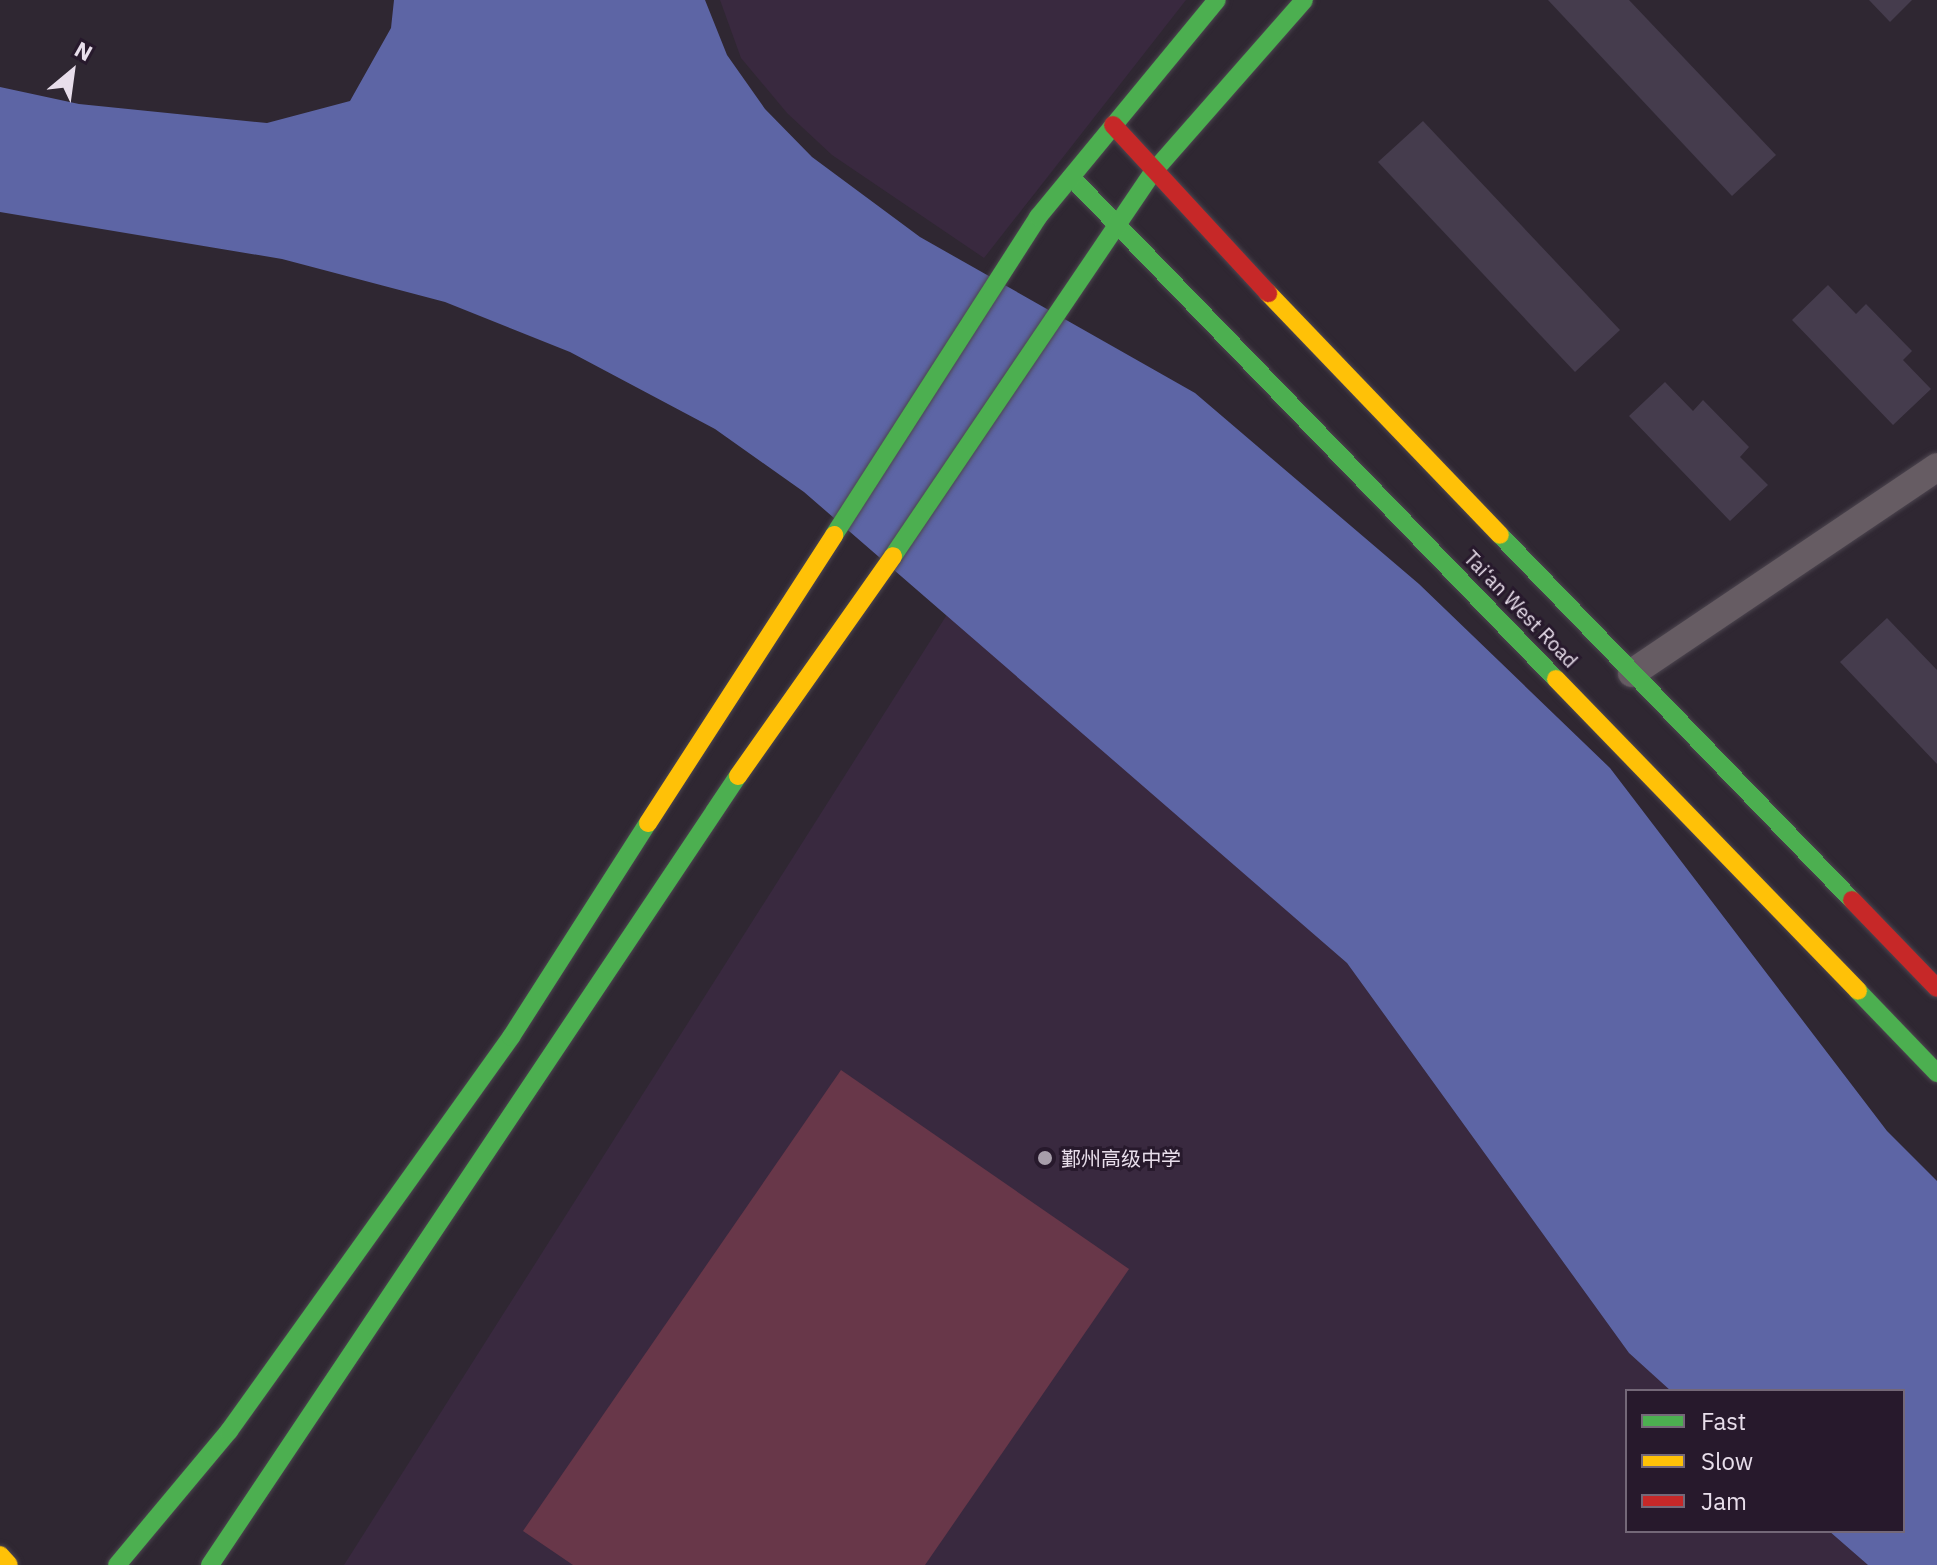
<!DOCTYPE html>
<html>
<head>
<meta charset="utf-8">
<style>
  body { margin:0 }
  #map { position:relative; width:1937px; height:1565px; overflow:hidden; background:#2f2732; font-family:"IBM Plex Sans","Noto Sans SC",sans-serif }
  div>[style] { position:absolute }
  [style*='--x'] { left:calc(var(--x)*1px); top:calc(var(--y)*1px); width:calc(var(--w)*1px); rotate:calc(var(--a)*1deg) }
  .built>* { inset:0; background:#39293f }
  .green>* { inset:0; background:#683749 }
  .water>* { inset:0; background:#5d65a5 }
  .building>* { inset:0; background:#453c4d }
  .roads { filter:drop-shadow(0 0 2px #4c454f) drop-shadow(0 0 2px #4c454f) }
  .street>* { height:28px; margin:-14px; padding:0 14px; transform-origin:14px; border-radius:14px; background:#665c63 }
  .fast>* { height:18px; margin:-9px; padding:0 9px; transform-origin:9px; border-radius:9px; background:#4caf50 }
  .slow>* { height:18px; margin:-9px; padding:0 9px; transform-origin:9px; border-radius:9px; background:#ffc107 }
  .jam>* { height:18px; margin:-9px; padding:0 9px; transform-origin:9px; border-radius:9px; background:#c62828 }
  .dots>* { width:22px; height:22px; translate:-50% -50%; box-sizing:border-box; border:4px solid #27192c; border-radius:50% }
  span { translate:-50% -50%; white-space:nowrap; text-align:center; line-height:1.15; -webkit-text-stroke:6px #27192c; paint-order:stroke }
  .street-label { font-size:20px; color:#e8deeb }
  .poi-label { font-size:20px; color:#e8deeb }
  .left { translate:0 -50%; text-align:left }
  .legend { position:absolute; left:1625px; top:1389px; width:280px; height:144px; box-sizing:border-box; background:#27192c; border:2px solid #746878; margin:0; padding:10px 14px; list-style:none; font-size:24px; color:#e8deeb }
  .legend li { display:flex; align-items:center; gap:16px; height:40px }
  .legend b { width:40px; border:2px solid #746878 }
  .north { position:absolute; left:32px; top:32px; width:80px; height:80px; -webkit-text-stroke:6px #27192c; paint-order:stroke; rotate:29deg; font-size:22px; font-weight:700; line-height:32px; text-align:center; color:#e8deeb }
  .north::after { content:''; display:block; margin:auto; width:28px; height:36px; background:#e8deeb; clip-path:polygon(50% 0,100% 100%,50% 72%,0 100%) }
</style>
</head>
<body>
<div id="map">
  <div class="built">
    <div style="clip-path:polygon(720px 0,1186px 0,984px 258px,832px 155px,787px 113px,741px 58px)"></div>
    <div style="clip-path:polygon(948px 613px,1347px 963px,1629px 1353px,1672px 1391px,1627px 1391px,1627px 1531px,1829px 1531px,1868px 1565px,344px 1565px)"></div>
  </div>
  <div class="green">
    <div style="clip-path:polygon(841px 1070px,1129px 1269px,925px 1565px,573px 1565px,523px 1531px)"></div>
  </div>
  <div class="water">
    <div style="clip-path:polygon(394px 0,705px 0,727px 55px,765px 109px,812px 157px,920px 237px,1195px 393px,1419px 584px,1610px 768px,1887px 1131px,1937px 1181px,1937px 1565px,1868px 1565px,1829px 1531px,1903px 1531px,1903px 1391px,1671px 1391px,1629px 1353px,1347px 963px,804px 492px,715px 429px,570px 352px,445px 302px,282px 259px,0 212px,0 87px,79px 104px,267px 123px,350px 101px,391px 28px)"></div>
  </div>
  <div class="building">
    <div style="clip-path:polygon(1548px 0,1629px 0,1776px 155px,1732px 196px)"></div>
    <div style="clip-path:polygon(1869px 0,1912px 0,1890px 22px)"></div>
    <div style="clip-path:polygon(1423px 121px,1620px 330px,1575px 372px,1378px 162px)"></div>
    <div style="clip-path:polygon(1828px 285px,1856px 314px,1866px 304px,1912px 351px,1903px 360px,1931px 389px,1893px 425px,1792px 320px)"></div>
    <div style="clip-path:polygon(1665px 382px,1693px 411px,1703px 400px,1749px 447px,1740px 457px,1768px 485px,1730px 521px,1629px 416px)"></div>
    <div style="clip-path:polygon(1887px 618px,1937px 670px,1937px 764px,1840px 662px)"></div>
  </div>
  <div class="roads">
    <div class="street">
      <div style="--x:1632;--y:673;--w:368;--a:-34"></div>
    </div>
    <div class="fast">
      <div style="--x:1071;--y:177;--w:698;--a:45.99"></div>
      <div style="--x:834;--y:535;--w:378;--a:-57.3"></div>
      <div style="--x:1038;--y:217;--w:281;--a:-50.5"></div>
      <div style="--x:1500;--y:535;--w:507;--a:46.04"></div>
      <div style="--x:893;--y:556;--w:465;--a:-55.9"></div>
      <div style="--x:1154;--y:171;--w:227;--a:-48.7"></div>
      <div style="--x:1858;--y:991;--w:114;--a:46.1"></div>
      <div style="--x:117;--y:1565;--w:175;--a:-50.1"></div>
      <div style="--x:229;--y:1431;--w:485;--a:-54.4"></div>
      <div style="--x:511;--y:1037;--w:254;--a:-57.4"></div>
      <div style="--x:210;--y:1565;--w:949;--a:-56.21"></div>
    </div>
    <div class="slow">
      <div style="--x:1268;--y:293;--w:335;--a:46.2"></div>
      <div style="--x:1556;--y:679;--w:434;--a:45.9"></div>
      <div style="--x:738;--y:776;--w:269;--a:-54.8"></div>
      <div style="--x:648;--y:823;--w:343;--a:-57.1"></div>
      <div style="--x:0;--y:1555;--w:13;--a:48"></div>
    </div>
    <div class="jam">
      <div style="--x:1113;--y:125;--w:229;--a:47.3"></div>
      <div style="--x:1852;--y:900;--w:122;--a:46"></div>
    </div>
  </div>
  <div class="dots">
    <div style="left:1045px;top:1158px;background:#a79eaa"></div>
  </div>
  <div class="street-label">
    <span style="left:1521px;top:609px;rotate:46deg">Tai‘an West Road</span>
  </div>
  <div class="poi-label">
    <span class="left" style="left:1061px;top:1158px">鄞州高级中学</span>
  </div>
  <ul class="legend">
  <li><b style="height:10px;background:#4caf50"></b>Fast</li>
  <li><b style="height:10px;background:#ffc107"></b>Slow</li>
  <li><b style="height:10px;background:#c62828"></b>Jam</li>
  </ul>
  <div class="north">N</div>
</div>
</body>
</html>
